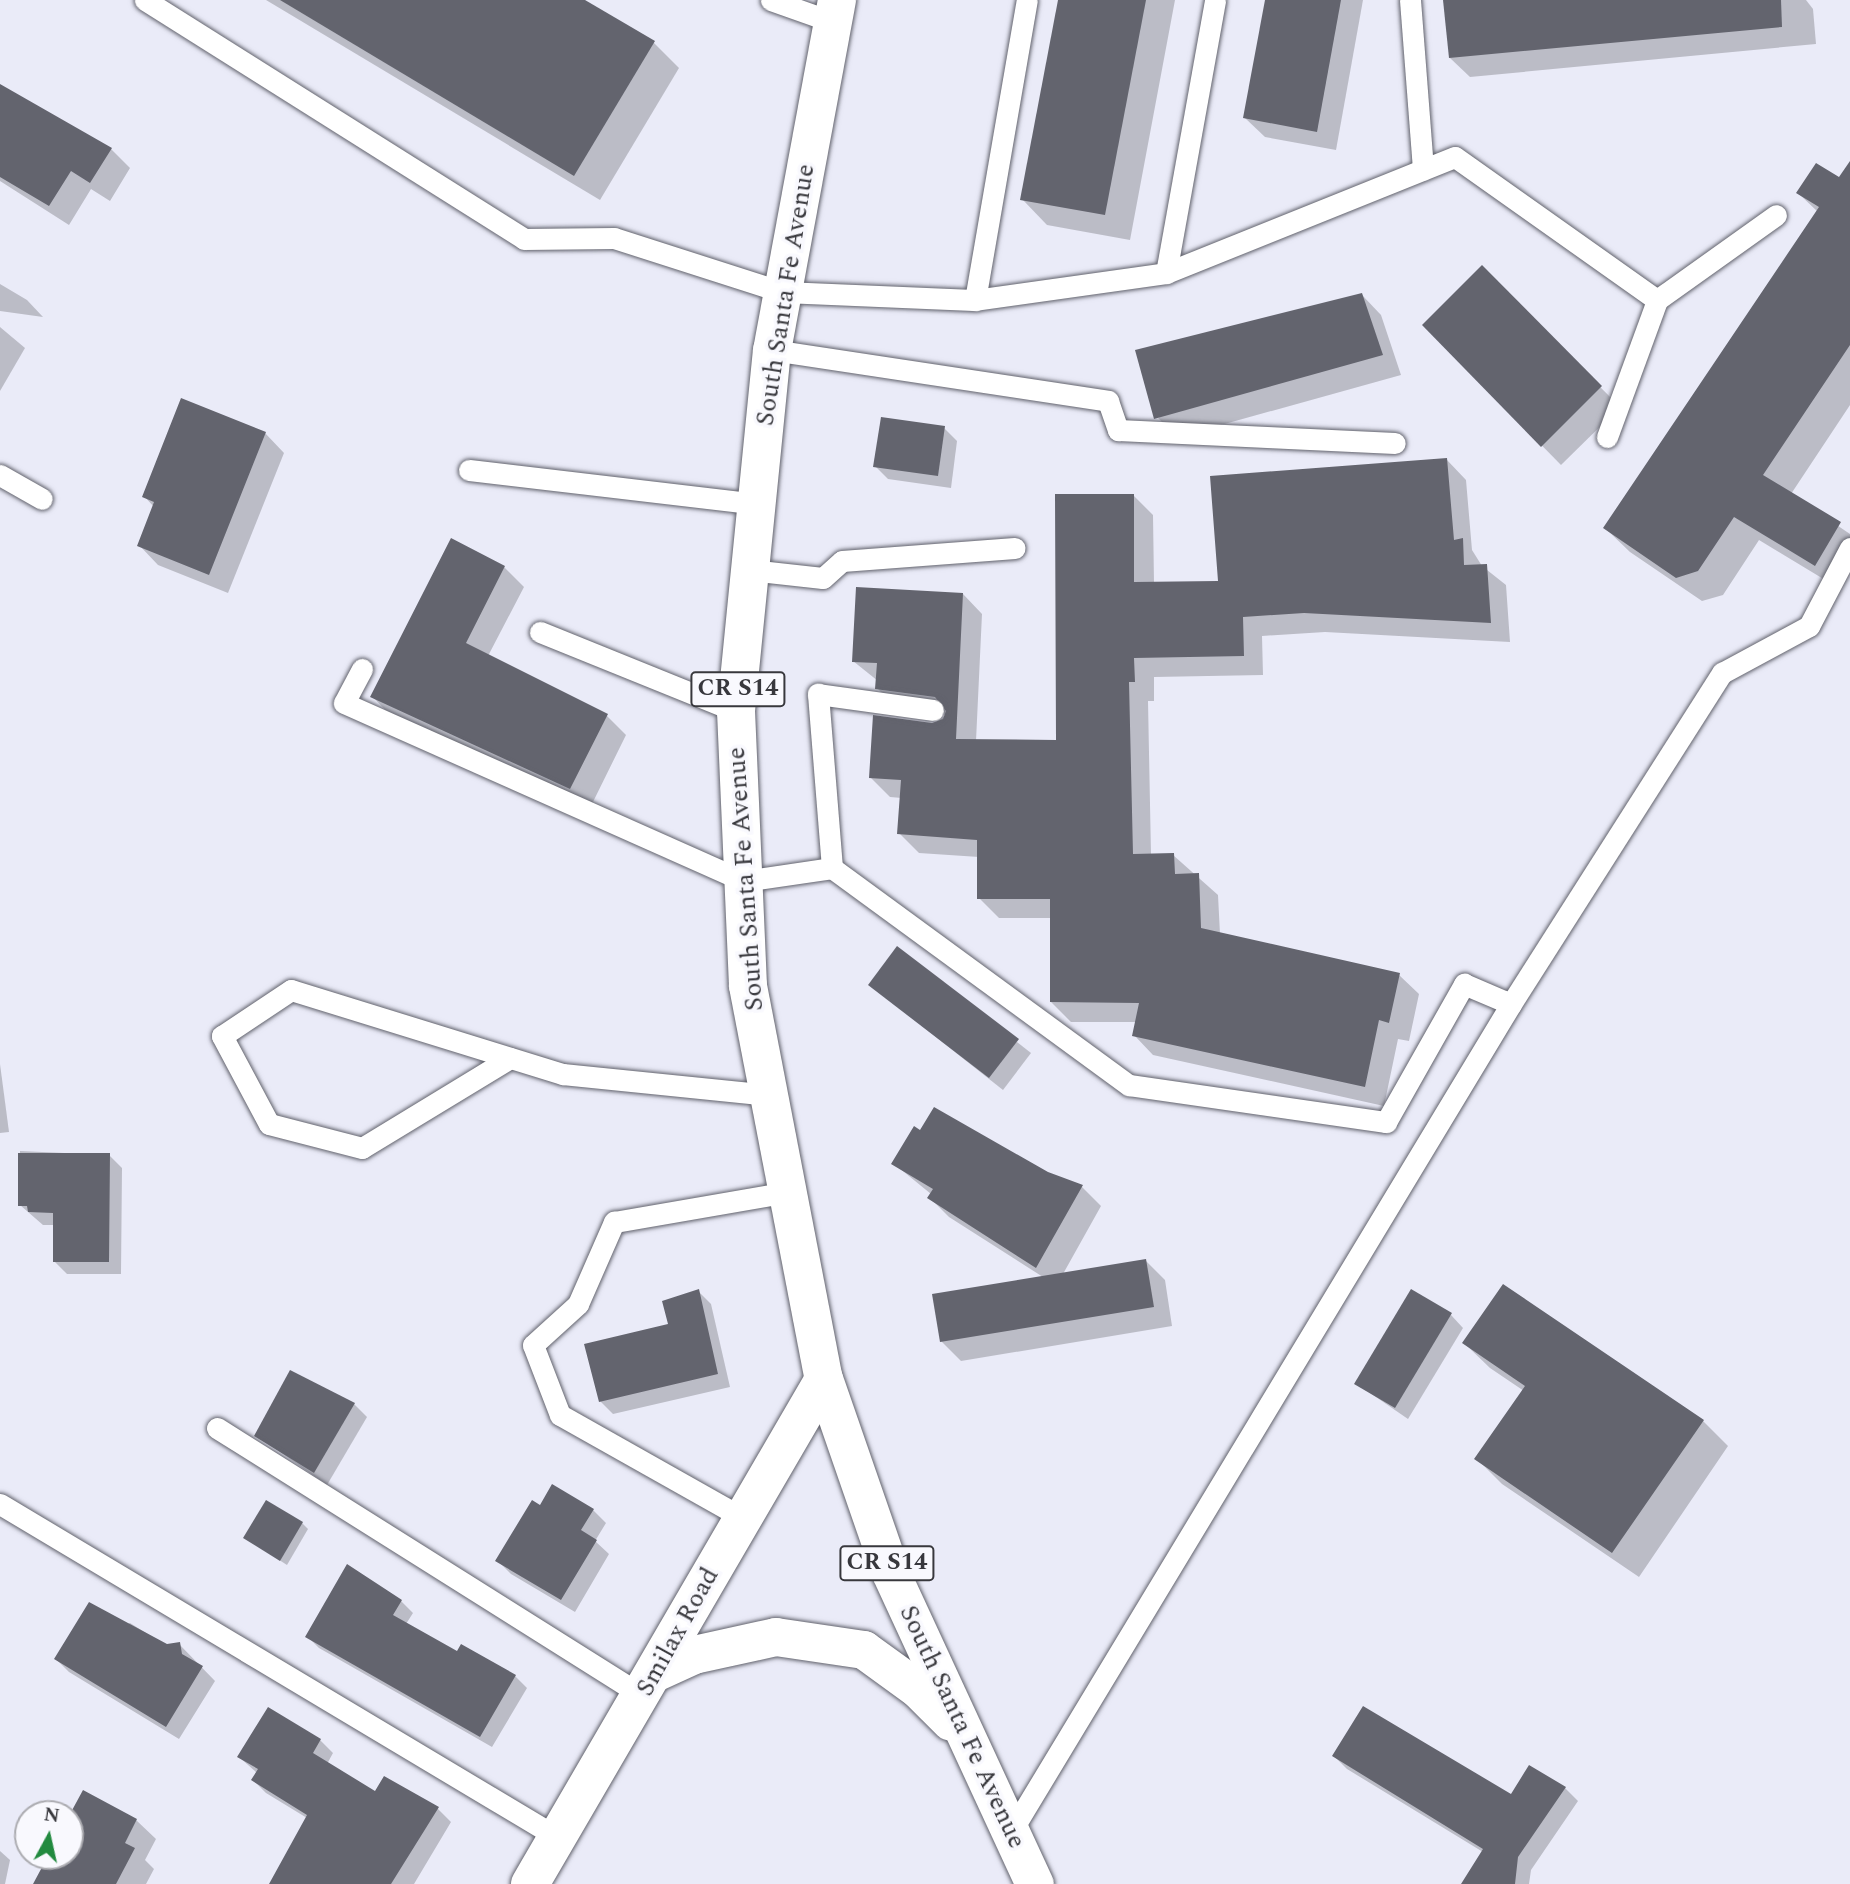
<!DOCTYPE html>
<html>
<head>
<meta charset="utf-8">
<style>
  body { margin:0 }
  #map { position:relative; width:1850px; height:1884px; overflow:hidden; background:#eaebf8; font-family:Spectral,serif }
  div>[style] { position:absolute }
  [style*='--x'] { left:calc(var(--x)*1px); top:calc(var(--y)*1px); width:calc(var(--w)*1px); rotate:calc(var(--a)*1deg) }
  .shadow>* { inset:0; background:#0003 }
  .building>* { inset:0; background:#63646e }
  .roads { filter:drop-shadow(0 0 2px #61626c) drop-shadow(0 0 2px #61626c) }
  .lane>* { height:21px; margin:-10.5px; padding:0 10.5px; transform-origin:10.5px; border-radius:10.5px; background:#fff }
  .secondary>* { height:38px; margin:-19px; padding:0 19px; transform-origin:19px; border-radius:19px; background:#fff }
  .primary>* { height:38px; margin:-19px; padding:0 19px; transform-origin:19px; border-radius:19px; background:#fff }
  span { translate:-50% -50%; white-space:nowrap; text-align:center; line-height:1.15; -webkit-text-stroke:7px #f9f9fe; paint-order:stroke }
  .shield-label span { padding:2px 5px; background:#f9f9fe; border:2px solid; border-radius:5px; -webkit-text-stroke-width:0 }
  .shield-label { font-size:24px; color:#38383d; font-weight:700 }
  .street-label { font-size:26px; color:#38383d }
  .north { position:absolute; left:14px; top:1800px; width:70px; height:70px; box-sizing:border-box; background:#f9f9fe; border:2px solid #acacb1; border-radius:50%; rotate:8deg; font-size:19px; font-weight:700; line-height:28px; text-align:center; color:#38383d }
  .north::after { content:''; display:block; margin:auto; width:24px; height:32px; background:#228a3f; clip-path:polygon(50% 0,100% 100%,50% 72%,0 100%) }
</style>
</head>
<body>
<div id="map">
  <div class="shadow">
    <div style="clip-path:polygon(266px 0,582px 0,654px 43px,679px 68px,600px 200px)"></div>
    <div style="clip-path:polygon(1060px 0,1175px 0,1130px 240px,1047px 225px,1022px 199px)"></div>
    <div style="clip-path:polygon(1267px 0,1363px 0,1336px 150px,1265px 137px,1245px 118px)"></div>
    <div style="clip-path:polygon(1445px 0,1806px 0,1813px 9px,1816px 44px,1470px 77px,1450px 58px)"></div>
    <div style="clip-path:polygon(0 85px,111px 149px,130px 168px,110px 201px,91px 189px,69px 225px,0 181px)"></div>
    <div style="clip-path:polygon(1850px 186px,1850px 405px,1791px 494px,1850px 534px,1850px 572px,1840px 589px,1759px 540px,1723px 595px,1702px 601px,1630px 552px,1605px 528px,1818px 212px,1798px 193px)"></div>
    <div style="clip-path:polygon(1482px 268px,1620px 407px,1561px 465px,1424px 325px)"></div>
    <div style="clip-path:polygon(0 284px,27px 300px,43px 317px,0 311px)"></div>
    <div style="clip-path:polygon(1362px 295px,1381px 315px,1401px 375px,1178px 437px,1158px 418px)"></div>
    <div style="clip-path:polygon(0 327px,25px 348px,0 391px)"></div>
    <div style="clip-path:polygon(944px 428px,957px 441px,951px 488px,888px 479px,875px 466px)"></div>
    <div style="clip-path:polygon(265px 433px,284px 453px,228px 593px,158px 565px,139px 545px,154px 507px,144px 496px)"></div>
    <div style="clip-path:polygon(1447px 460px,1466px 480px,1472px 550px,1482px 566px,1506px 585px,1510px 642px,1325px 632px,1262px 636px,1263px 675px,1154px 677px,1154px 701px,1148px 701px,1151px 855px,1173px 855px,1218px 895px,1220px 934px,1399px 975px,1419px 994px,1409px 1041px,1398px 1039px,1384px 1106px,1153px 1055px,1134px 1035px,1137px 1022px,1071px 1022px,1051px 1002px,1052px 918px,999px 918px,979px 898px,979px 857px,919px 853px,899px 833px,902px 798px,890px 797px,870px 777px,946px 715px,897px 708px,877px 688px,878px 681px,853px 661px,963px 594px,982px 614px,976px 741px,1058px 742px,1134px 496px,1153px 515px,1154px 583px,1220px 582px)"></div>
    <div style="clip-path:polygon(452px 540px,504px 567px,524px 587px,488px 656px,607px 716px,626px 735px,590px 808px,392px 717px,373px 697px)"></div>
    <div style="clip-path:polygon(898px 948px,1031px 1053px,1003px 1090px,870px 985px)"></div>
    <div style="clip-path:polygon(0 1064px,9px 1132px,0 1133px)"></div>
    <div style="clip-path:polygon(20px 1151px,109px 1155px,122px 1168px,121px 1274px,67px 1274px,54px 1261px,55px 1225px,43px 1225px,20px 1205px)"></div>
    <div style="clip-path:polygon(893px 1163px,1048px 1173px,1082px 1187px,1101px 1206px,1063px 1274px,1145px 1260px,1165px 1280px,1172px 1326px,961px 1361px,941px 1341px,1043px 1277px,949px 1217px,930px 1198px,931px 1194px)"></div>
    <div style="clip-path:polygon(698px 1291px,711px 1304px,730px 1387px,613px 1414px,600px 1401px)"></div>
    <div style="clip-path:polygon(1451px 1315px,1463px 1328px,1408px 1419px,1357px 1384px)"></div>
    <div style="clip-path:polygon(1464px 1343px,1703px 1421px,1728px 1446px,1639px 1577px,1502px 1484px,1477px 1459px,1524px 1391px,1490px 1368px)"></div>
    <div style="clip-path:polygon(354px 1404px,367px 1417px,327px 1485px,256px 1435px)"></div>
    <div style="clip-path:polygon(540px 1507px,593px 1510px,606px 1523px,595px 1541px,609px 1554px,575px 1612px,511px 1574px,498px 1561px)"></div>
    <div style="clip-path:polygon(302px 1523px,308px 1529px,287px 1565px,245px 1538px)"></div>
    <div style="clip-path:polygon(401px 1601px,413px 1613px,406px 1624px,457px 1654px,515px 1676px,527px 1688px,492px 1747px,319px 1648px,307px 1636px)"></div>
    <div style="clip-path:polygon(130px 1623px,167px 1646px,179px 1644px,215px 1681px,179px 1739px,69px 1672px,56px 1659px)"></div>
    <div style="clip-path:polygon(268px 1709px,320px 1740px,333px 1753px,327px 1764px,375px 1794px,438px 1809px,451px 1822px,414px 1884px,271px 1884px,307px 1818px,266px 1793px,253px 1780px,257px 1773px,239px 1757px)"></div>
    <div style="clip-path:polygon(1334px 1756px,1512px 1796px,1565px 1788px,1578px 1801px,1531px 1870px,1529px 1884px,1463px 1884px,1483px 1852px,1347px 1769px)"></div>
    <div style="clip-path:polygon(70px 1818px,136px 1820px,156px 1839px,145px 1860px,154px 1869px,146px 1884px,35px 1884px,50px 1856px,70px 1856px)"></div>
    <div style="clip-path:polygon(0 1851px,10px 1860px,5px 1884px,0 1884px)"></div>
  </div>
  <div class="building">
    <div style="clip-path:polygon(280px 0,585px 0,655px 41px,574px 176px)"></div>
    <div style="clip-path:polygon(1058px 0,1146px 0,1105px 215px,1020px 200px)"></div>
    <div style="clip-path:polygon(1265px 0,1341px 0,1317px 132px,1243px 118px)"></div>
    <div style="clip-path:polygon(1443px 0,1781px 0,1782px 27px,1449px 58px)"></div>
    <div style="clip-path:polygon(0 84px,112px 148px,90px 183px,71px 171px,49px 206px,0 177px)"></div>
    <div style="clip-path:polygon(1850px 161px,1850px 345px,1763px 475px,1841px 522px,1815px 566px,1734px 517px,1698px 571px,1676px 578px,1603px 528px,1819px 207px,1796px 193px,1816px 163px,1839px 177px)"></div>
    <div style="clip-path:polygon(1482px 265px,1602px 386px,1541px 447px,1422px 325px)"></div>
    <div style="clip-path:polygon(1362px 293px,1383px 355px,1154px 419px,1135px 350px)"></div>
    <div style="clip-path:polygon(181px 398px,266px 432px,209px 575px,137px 546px,154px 502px,142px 497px)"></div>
    <div style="clip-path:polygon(881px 417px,945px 426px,938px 476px,873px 467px)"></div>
    <div style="clip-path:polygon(1447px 458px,1454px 540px,1463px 538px,1464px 565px,1487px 564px,1491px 623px,1304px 613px,1243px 617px,1244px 656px,1134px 658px,1135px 682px,1129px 682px,1133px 854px,1174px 853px,1175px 874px,1199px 873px,1201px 928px,1400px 973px,1389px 1023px,1379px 1020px,1365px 1087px,1132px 1036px,1139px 1003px,1050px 1002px,1050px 899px,977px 899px,977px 840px,897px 834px,901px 780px,869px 778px,873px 715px,932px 723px,943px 719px,946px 711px,935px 697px,875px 689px,877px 663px,852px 662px,856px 587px,963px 593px,956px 739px,1056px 740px,1055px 494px,1134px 494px,1134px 582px,1218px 581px,1210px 476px)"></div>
    <div style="clip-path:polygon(451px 538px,505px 566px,466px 643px,608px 714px,570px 789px,370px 697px)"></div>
    <div style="clip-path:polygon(897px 946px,1019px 1039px,989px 1078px,868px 985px)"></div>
    <div style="clip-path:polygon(934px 1107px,1048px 1172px,1083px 1185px,1036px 1268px,927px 1198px,933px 1189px,891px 1164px,914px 1126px,920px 1130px)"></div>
    <div style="clip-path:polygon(18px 1153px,110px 1153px,109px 1262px,53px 1262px,53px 1213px,28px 1212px,27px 1206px,18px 1206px)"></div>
    <div style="clip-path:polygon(1146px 1259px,1154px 1307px,940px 1342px,932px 1294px)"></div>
    <div style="clip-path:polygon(1503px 1284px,1704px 1420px,1612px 1553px,1474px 1459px,1525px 1386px,1462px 1343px)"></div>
    <div style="clip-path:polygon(699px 1289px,718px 1374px,599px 1402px,584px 1344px,668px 1324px,662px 1301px)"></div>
    <div style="clip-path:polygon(1411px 1289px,1452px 1313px,1395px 1408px,1354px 1384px)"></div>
    <div style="clip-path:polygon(290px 1370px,355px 1403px,314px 1473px,254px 1436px)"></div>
    <div style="clip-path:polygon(552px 1484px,594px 1509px,581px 1530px,597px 1540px,561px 1600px,495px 1561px,532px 1500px,540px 1505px)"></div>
    <div style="clip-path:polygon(266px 1500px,303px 1522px,280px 1561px,243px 1538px)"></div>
    <div style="clip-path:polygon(347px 1564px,402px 1600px,393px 1615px,457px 1651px,461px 1644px,516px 1675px,480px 1737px,305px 1637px)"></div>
    <div style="clip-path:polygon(89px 1602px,167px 1644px,180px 1642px,182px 1654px,203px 1666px,166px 1727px,54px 1659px)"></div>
    <div style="clip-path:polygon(1363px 1706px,1511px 1794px,1529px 1765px,1566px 1787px,1518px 1857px,1515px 1884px,1461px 1884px,1483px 1849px,1332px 1756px)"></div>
    <div style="clip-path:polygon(268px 1707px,321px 1739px,313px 1753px,375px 1791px,384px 1776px,439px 1807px,391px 1884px,269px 1884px,307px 1815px,251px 1780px,258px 1769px,237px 1757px)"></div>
    <div style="clip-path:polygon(83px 1790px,137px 1819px,125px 1843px,135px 1848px,116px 1884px,33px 1884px,48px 1856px,70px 1856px,70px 1814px)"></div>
  </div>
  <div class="roads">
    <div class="lane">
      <div style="--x:145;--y:0;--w:448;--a:32.2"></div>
      <div style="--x:524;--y:239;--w:90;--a:-0.6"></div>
      <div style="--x:614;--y:238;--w:176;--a:17.8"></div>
      <div style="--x:782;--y:292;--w:193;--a:2.4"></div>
      <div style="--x:975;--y:300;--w:304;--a:-80.2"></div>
      <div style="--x:771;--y:0;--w:66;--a:19.5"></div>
      <div style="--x:1410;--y:0;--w:170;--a:85.6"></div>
      <div style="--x:1166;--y:273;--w:277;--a:-79.8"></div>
      <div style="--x:975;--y:300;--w:193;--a:-8"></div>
      <div style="--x:1166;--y:273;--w:311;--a:-21.9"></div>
      <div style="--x:1455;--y:157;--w:247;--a:35.3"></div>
      <div style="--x:1657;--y:300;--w:146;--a:-35.5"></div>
      <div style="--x:772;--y:350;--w:340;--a:8.6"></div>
      <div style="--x:1108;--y:401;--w:31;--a:71"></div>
      <div style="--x:1118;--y:430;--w:277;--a:2.7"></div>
      <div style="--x:1607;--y:437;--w:146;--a:-69.9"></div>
      <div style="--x:469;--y:470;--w:290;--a:6.7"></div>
      <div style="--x:0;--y:475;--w:48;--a:29.7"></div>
      <div style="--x:750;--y:570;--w:73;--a:6.3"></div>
      <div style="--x:823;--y:578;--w:25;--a:-42"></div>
      <div style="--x:842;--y:561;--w:173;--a:-4.3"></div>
      <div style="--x:540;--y:632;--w:211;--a:22"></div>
      <div style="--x:362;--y:669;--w:38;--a:118"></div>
      <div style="--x:344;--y:703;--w:437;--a:24"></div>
      <div style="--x:743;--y:881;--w:90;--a:-8.3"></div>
      <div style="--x:832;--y:868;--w:175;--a:-94.6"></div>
      <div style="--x:818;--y:694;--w:116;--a:7.9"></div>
      <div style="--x:832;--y:868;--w:368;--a:36.2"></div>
      <div style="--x:1129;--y:1085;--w:260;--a:8.2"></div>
      <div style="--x:1386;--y:1122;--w:159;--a:-60.5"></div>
      <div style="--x:1464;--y:984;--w:51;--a:23.1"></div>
      <div style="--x:1511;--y:1004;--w:967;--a:121.13"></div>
      <div style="--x:1511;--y:1004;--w:393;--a:-57.5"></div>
      <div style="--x:1722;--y:673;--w:99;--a:-28.4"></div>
      <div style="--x:1809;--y:626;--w:88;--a:-62.3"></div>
      <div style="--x:510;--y:1058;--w:173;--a:148.7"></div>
      <div style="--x:362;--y:1148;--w:96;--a:-165.5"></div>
      <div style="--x:269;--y:1124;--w:100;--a:-118.1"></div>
      <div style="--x:222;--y:1036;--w:83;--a:-33.7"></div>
      <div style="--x:291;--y:990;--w:285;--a:17.2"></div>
      <div style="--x:563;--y:1074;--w:207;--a:5.8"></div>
      <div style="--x:217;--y:1428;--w:503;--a:32.17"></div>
      <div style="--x:0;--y:1504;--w:649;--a:30.87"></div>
      <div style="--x:743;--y:1518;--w:210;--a:-150.6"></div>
      <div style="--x:560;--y:1415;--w:75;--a:-111.1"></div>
      <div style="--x:533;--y:1345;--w:61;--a:-42.3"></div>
      <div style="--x:578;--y:1304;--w:90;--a:-66.3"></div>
      <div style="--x:614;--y:1222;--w:177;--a:-9.8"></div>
    </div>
    <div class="secondary">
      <div style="--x:530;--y:1884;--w:584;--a:-59.79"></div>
    </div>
    <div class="primary">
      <div style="--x:837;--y:0;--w:356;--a:100.5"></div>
      <div style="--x:772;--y:350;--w:363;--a:95.7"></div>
      <div style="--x:736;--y:711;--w:275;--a:87.5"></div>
      <div style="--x:748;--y:986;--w:400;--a:79.1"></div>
      <div style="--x:824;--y:1379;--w:205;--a:70.9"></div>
      <div style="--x:891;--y:1573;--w:343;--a:65.2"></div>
      <div style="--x:657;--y:1672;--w:41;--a:-24.7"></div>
      <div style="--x:694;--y:1655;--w:84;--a:-12.4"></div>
      <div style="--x:776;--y:1637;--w:89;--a:8.4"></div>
      <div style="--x:864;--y:1650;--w:68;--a:36"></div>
      <div style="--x:919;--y:1690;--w:45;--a:45"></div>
    </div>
  </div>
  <div class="shield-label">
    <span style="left:738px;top:689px">CR S14</span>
    <span style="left:887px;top:1563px">CR S14</span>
  </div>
  <div class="street-label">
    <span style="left:786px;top:295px;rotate:-81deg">South Santa Fe Avenue</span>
    <span style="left:746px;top:879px;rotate:-94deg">South Santa Fe Avenue</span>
    <span style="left:678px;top:1632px;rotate:-61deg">Smilax Road</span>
    <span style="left:962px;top:1727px;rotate:65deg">South Santa Fe Avenue</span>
  </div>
  <div class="north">N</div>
</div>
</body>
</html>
